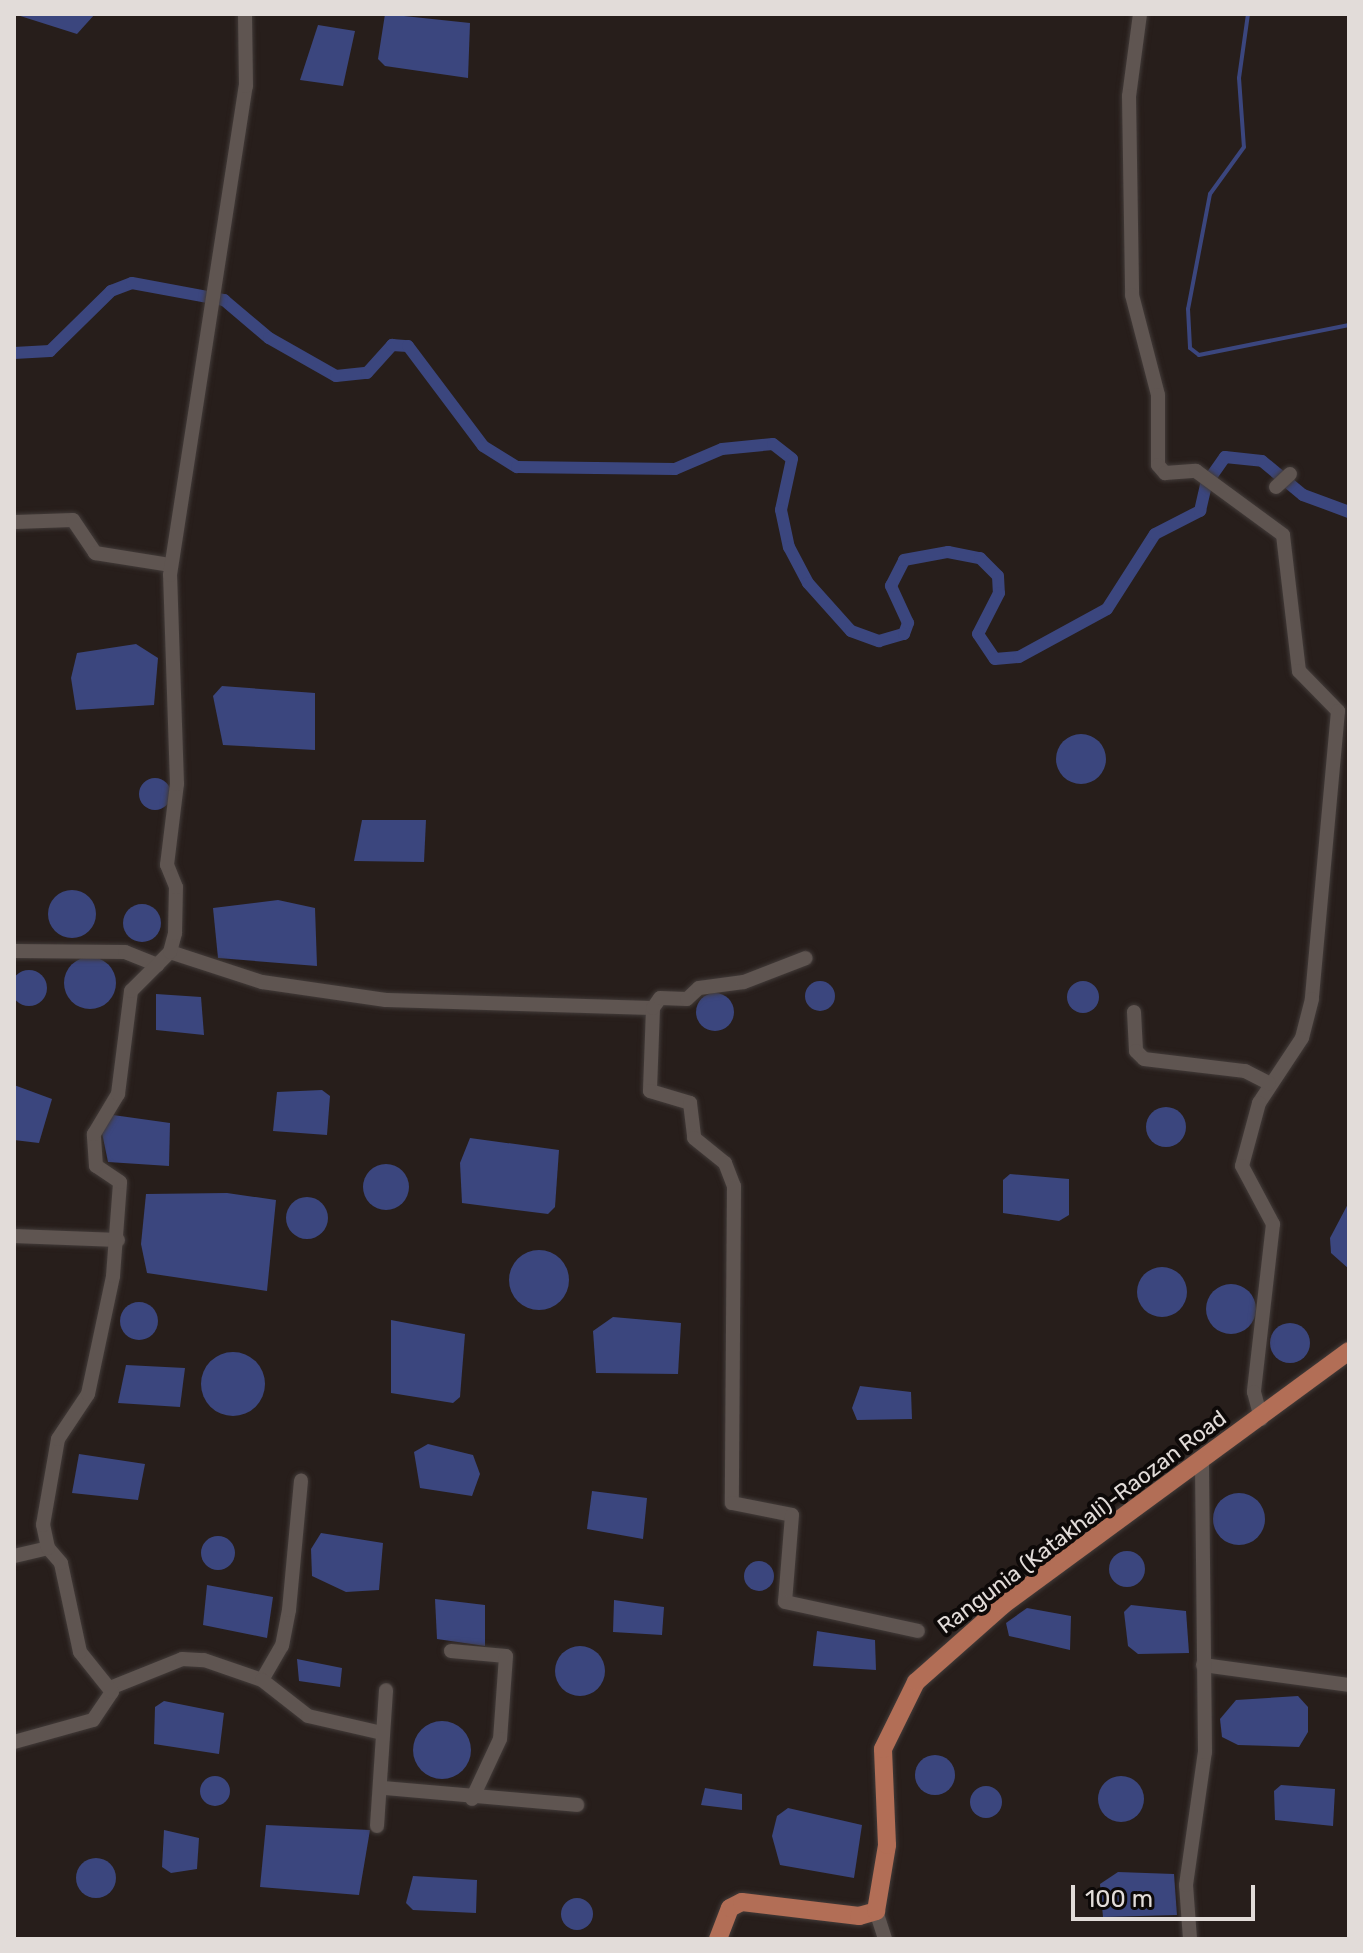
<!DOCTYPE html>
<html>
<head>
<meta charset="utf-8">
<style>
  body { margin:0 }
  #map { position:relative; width:1363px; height:1953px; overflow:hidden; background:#271e1b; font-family:Rubik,sans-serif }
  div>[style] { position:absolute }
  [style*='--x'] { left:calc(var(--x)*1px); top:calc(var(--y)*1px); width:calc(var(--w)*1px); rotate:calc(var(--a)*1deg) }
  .water>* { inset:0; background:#3b467e }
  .round { border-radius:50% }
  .stream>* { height:4px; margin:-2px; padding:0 2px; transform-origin:2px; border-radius:2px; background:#3b467e }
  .canal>* { height:12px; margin:-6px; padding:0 6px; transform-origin:6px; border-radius:6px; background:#3b467e }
  .roads { filter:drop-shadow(0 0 2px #423b39) drop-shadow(0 0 2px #423b39) }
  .minor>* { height:14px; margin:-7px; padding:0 7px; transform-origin:7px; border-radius:7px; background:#5f5551 }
  .major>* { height:18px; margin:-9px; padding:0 9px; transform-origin:9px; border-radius:9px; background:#b26e56 }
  span { translate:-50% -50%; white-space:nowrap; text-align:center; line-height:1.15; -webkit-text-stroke:8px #0d0908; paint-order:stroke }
  .street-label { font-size:22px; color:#e2dcd9 }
  .frame { position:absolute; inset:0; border:16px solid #e2dcd9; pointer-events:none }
  .scale { position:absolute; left:1071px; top:1885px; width:184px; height:36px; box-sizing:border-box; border:4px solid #e2dcd9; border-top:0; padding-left:10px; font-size:24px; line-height:28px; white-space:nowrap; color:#e2dcd9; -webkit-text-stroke:6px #0d0908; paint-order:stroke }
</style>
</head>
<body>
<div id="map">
  <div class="water">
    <div style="clip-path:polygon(14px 14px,95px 14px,77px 34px)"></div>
    <div style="clip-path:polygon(385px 14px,470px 23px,468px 78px,385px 66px,378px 59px)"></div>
    <div style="clip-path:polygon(318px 25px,355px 31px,343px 86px,300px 80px)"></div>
    <div style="clip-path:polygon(136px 644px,158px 658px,154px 705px,76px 710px,71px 678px,77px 653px)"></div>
    <div style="clip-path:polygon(222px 686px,315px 693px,315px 750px,223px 745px,213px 696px)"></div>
    <div class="round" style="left:1056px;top:734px;width:50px;height:50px"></div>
    <div class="round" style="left:139px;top:778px;width:32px;height:32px"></div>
    <div style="clip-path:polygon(362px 820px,426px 820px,424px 862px,354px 861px)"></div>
    <div class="round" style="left:48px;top:890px;width:48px;height:48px"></div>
    <div style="clip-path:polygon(278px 900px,315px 908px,317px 966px,218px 958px,213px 908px)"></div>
    <div class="round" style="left:123px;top:904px;width:38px;height:38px"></div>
    <div class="round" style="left:64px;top:957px;width:52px;height:52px"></div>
    <div class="round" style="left:11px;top:970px;width:36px;height:36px"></div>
    <div class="round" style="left:805px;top:981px;width:30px;height:30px"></div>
    <div class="round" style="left:1067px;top:981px;width:32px;height:32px"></div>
    <div class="round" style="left:696px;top:993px;width:38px;height:38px"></div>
    <div style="clip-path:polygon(156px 994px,201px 997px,204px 1035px,156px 1030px)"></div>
    <div style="clip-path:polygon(14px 1085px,52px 1099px,39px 1143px,14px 1140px)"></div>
    <div style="clip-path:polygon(322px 1090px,330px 1096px,327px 1135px,273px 1131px,277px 1092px)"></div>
    <div class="round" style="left:1146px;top:1107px;width:40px;height:40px"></div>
    <div style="clip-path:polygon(113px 1115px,170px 1123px,169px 1166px,108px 1162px,102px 1133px)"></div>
    <div style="clip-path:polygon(470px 1138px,559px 1150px,555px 1207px,548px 1214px,462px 1203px,460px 1163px)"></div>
    <div class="round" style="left:363px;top:1164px;width:46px;height:46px"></div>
    <div style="clip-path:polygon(1010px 1174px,1069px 1179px,1069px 1215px,1059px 1221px,1003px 1213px,1003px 1180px)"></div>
    <div style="clip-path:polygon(227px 1193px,276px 1200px,267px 1291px,147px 1273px,141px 1244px,146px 1194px)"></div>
    <div class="round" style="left:286px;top:1197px;width:42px;height:42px"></div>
    <div style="clip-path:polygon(1349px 1202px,1349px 1269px,1331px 1253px,1330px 1238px)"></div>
    <div class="round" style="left:509px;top:1250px;width:60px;height:60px"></div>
    <div class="round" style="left:1137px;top:1267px;width:50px;height:50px"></div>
    <div class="round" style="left:1206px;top:1284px;width:50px;height:50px"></div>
    <div class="round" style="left:120px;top:1302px;width:38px;height:38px"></div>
    <div style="clip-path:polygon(613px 1317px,681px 1323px,678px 1374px,596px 1373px,593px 1331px)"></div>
    <div style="clip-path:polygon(391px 1320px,465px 1334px,460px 1397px,453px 1403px,391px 1393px)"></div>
    <div class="round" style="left:1270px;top:1323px;width:40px;height:40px"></div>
    <div class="round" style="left:201px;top:1352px;width:64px;height:64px"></div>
    <div style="clip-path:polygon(126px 1365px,185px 1368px,180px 1407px,118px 1403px)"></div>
    <div style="clip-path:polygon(860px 1386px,911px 1392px,912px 1419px,857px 1420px,852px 1408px)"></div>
    <div style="clip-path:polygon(428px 1444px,473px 1455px,480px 1474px,472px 1496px,420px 1488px,414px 1452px)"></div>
    <div style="clip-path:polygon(79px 1454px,145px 1464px,138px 1500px,72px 1493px)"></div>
    <div style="clip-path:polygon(592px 1491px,647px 1498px,643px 1539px,587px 1529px)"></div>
    <div class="round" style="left:1213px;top:1493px;width:52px;height:52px"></div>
    <div style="clip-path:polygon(321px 1533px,383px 1543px,379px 1590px,346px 1592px,312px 1576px,311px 1549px)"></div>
    <div class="round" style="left:201px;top:1536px;width:34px;height:34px"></div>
    <div class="round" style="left:1109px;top:1551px;width:36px;height:36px"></div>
    <div class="round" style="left:744px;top:1561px;width:30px;height:30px"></div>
    <div style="clip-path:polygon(207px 1585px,273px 1597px,267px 1638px,203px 1625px)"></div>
    <div style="clip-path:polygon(435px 1599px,485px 1605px,485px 1646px,437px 1639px)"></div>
    <div style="clip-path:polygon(614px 1600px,664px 1607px,662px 1635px,613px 1632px)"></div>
    <div style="clip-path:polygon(1131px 1605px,1186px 1611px,1189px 1653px,1138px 1654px,1128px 1646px,1124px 1612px)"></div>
    <div style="clip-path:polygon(1027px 1608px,1071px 1616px,1070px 1650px,1009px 1636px,1006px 1623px)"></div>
    <div style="clip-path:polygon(817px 1631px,875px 1640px,876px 1670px,813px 1666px)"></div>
    <div class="round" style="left:555px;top:1646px;width:50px;height:50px"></div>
    <div style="clip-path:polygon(297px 1659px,342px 1668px,340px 1687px,299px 1681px)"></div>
    <div style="clip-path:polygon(1298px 1696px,1308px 1707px,1308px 1732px,1299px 1747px,1238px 1745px,1222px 1737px,1220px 1719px,1236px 1700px)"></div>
    <div style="clip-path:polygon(164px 1701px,224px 1713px,219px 1754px,154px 1744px,155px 1707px)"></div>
    <div class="round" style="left:413px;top:1721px;width:58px;height:58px"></div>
    <div class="round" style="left:915px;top:1755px;width:40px;height:40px"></div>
    <div class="round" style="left:1098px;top:1776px;width:46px;height:46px"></div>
    <div class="round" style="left:200px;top:1776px;width:30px;height:30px"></div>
    <div style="clip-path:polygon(1281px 1785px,1335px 1789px,1333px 1826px,1275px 1820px,1274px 1791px)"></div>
    <div class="round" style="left:970px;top:1786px;width:32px;height:32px"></div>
    <div style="clip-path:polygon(705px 1788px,742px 1794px,742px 1810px,701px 1805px)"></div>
    <div style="clip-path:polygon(788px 1808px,862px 1825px,854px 1878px,780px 1865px,772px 1836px,777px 1816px)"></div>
    <div style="clip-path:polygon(266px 1825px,370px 1830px,359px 1895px,260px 1887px)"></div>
    <div style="clip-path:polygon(164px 1830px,199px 1838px,197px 1869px,171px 1873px,162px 1867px)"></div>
    <div class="round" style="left:76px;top:1858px;width:40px;height:40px"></div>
    <div style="clip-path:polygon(1118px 1872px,1174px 1874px,1177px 1915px,1103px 1917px,1100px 1884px)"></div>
    <div style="clip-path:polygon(413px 1876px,477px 1880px,476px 1913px,413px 1910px,406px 1903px)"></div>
    <div class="round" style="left:561px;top:1898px;width:32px;height:32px"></div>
  </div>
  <div class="stream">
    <div style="--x:1248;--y:14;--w:65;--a:98"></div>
    <div style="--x:1239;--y:78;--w:69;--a:85.9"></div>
    <div style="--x:1244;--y:147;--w:58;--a:125.9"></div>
    <div style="--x:1210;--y:194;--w:117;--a:100.8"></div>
    <div style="--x:1188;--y:309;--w:39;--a:87"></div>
    <div style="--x:1190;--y:348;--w:11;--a:38"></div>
    <div style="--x:1199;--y:355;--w:153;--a:-11.3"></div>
  </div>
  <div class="canal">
    <div style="--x:14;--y:353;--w:36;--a:-3"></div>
    <div style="--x:50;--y:351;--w:86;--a:-44.5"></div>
    <div style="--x:111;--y:291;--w:22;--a:-21"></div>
    <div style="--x:132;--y:283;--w:94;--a:10.5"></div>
    <div style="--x:224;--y:300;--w:59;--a:40.2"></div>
    <div style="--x:269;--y:338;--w:77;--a:29.6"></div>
    <div style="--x:336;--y:376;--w:31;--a:-6"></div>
    <div style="--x:367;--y:373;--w:38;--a:-48"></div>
    <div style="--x:392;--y:345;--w:16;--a:4"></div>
    <div style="--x:408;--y:346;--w:125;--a:53.1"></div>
    <div style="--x:483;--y:446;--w:40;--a:32"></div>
    <div style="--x:517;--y:467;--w:158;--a:0.7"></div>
    <div style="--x:675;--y:469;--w:51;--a:-23.1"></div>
    <div style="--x:722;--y:449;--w:51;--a:-5.6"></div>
    <div style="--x:773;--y:444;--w:24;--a:38"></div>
    <div style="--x:792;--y:459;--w:52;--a:102.2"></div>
    <div style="--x:781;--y:510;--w:38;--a:78"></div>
    <div style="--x:789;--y:547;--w:41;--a:62.2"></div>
    <div style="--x:808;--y:583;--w:64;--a:48.1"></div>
    <div style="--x:851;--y:631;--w:30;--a:20"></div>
    <div style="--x:879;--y:641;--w:26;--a:-16"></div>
    <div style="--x:904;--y:634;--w:12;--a:-70"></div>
    <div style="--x:908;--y:623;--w:41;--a:-114.7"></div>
    <div style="--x:891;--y:586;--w:29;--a:-63"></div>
    <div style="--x:904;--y:560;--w:45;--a:-10.3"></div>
    <div style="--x:948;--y:552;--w:33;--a:11"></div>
    <div style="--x:980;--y:558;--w:25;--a:45"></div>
    <div style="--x:998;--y:576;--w:17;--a:87"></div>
    <div style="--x:999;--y:593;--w:46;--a:117.1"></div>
    <div style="--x:978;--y:634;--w:30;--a:56"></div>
    <div style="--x:995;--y:659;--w:24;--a:-5"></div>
    <div style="--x:1019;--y:657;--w:100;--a:-28.6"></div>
    <div style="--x:1107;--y:609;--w:89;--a:-57.4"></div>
    <div style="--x:1155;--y:534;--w:51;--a:-27.1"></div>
    <div style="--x:1200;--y:511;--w:28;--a:-77"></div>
    <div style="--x:1206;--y:484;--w:33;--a:-55"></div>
    <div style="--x:1225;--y:457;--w:37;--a:6"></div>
    <div style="--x:1262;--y:461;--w:53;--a:39.7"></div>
    <div style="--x:1303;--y:495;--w:49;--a:20.3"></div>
  </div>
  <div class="roads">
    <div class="minor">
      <div style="--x:1140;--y:14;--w:83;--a:97.6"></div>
      <div style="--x:1129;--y:96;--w:199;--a:89.1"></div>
      <div style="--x:1132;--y:295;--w:103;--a:75.4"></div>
      <div style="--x:1158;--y:395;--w:70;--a:90"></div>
      <div style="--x:1158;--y:465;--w:11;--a:49"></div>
      <div style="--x:1165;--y:473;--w:31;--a:-4"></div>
      <div style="--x:1196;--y:471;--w:108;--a:36.3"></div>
      <div style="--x:1283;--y:535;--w:137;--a:83.3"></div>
      <div style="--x:1299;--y:671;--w:56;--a:45.7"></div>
      <div style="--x:1338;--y:711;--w:289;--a:95.2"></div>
      <div style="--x:1312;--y:999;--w:40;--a:104.4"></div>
      <div style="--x:1302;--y:1038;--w:78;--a:123.5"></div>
      <div style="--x:1259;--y:1103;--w:65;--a:105.1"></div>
      <div style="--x:1242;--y:1166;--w:66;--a:61.9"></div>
      <div style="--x:1273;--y:1224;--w:169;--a:96.5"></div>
      <div style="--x:1254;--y:1392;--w:28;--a:75"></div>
      <div style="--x:1276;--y:487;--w:19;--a:-43"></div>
      <div style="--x:15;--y:522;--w:58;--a:-2"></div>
      <div style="--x:73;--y:520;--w:40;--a:56"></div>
      <div style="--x:95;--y:553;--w:77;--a:9"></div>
      <div style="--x:14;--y:951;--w:111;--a:0.5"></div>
      <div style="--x:125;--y:952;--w:35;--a:22"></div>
      <div style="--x:170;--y:952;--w:97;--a:18.1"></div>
      <div style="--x:262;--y:982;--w:125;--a:8.3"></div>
      <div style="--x:386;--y:1000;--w:267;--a:1.7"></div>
      <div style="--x:653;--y:1008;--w:83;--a:92.1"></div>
      <div style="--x:650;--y:1091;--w:42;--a:16.7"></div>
      <div style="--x:690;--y:1103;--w:35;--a:83"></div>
      <div style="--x:694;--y:1138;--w:40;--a:39"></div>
      <div style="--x:725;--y:1163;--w:25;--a:69"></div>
      <div style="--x:734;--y:1186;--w:317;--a:90.4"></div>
      <div style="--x:732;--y:1503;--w:61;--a:11.3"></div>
      <div style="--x:792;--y:1515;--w:87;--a:94.6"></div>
      <div style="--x:785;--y:1602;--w:136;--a:12.3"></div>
      <div style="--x:653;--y:1008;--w:12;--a:-55"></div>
      <div style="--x:660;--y:998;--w:27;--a:2"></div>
      <div style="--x:687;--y:999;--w:16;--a:-43"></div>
      <div style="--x:699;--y:988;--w:45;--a:-7.6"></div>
      <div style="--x:744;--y:982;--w:66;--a:-21.2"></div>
      <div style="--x:1134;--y:1012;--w:39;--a:87"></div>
      <div style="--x:1136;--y:1051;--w:11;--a:45"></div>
      <div style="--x:1144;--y:1059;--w:102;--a:6.8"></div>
      <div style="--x:1245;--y:1071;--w:27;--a:27"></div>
      <div style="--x:14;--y:1236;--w:104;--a:2.2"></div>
      <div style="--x:14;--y:1556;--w:35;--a:-13"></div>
      <div style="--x:451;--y:1651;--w:55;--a:5.2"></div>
      <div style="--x:506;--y:1656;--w:83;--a:94.1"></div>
      <div style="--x:500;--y:1739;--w:66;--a:115"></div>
      <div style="--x:1203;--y:1665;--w:147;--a:7.8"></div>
      <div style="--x:262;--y:1680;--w:39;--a:-60"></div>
      <div style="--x:282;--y:1646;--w:37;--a:-79"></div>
      <div style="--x:289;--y:1610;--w:130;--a:-84.7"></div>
      <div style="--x:110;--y:1688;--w:78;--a:-21.9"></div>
      <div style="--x:182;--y:1659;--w:22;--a:3"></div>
      <div style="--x:204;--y:1660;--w:61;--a:19"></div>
      <div style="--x:262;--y:1680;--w:58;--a:38"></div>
      <div style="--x:308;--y:1716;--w:76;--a:12.9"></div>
      <div style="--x:14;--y:1742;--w:82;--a:-15.6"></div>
      <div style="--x:93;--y:1720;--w:34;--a:-56"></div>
      <div style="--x:112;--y:1692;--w:51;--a:-128.7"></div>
      <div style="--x:80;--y:1652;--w:91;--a:-102.1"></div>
      <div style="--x:61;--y:1563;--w:20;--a:-131"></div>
      <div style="--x:48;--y:1548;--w:24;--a:-102"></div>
      <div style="--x:43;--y:1525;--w:87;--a:-80.1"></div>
      <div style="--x:58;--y:1439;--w:54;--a:-56.3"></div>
      <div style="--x:88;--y:1394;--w:121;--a:-78"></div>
      <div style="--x:113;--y:1276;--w:94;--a:-85.7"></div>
      <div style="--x:120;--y:1182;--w:29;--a:-146"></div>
      <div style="--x:96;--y:1166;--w:32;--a:-94"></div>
      <div style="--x:94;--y:1134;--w:47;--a:-59"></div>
      <div style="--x:118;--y:1094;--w:104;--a:-82.8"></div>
      <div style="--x:131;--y:991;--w:55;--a:-45"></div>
      <div style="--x:170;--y:952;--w:20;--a:-75"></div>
      <div style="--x:175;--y:933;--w:46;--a:-88.8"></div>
      <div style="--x:176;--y:887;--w:24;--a:-112"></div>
      <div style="--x:167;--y:865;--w:82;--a:-83"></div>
      <div style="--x:177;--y:784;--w:209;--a:-91.9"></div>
      <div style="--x:170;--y:575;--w:495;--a:-81.2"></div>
      <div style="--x:246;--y:86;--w:72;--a:-90.8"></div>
      <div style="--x:384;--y:1788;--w:194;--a:5"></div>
      <div style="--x:377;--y:1826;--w:136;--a:-86.2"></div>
      <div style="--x:876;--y:1911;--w:29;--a:72"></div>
      <div style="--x:1190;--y:1939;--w:54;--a:-94.2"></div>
      <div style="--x:1186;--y:1885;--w:134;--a:-81.9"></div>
      <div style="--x:1205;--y:1752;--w:291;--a:-90.6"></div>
    </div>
    <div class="major">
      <div style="--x:718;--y:1939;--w:33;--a:-69"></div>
      <div style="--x:730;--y:1908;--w:13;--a:-27"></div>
      <div style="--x:742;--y:1902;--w:118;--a:6.8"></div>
      <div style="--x:859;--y:1916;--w:18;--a:-16"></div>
      <div style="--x:876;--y:1911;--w:67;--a:-80.5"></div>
      <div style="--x:887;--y:1845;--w:96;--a:-92.4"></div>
      <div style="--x:883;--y:1749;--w:75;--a:-63.8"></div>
      <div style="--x:916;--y:1682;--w:116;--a:-41.5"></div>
      <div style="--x:1003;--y:1605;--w:429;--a:-36.3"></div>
    </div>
  </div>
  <div class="street-label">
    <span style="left:1082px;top:1522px;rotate:-37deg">Rangunia (Katakhali)-Raozan Road</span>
  </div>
  <div class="frame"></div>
  <div class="scale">100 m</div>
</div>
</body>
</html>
